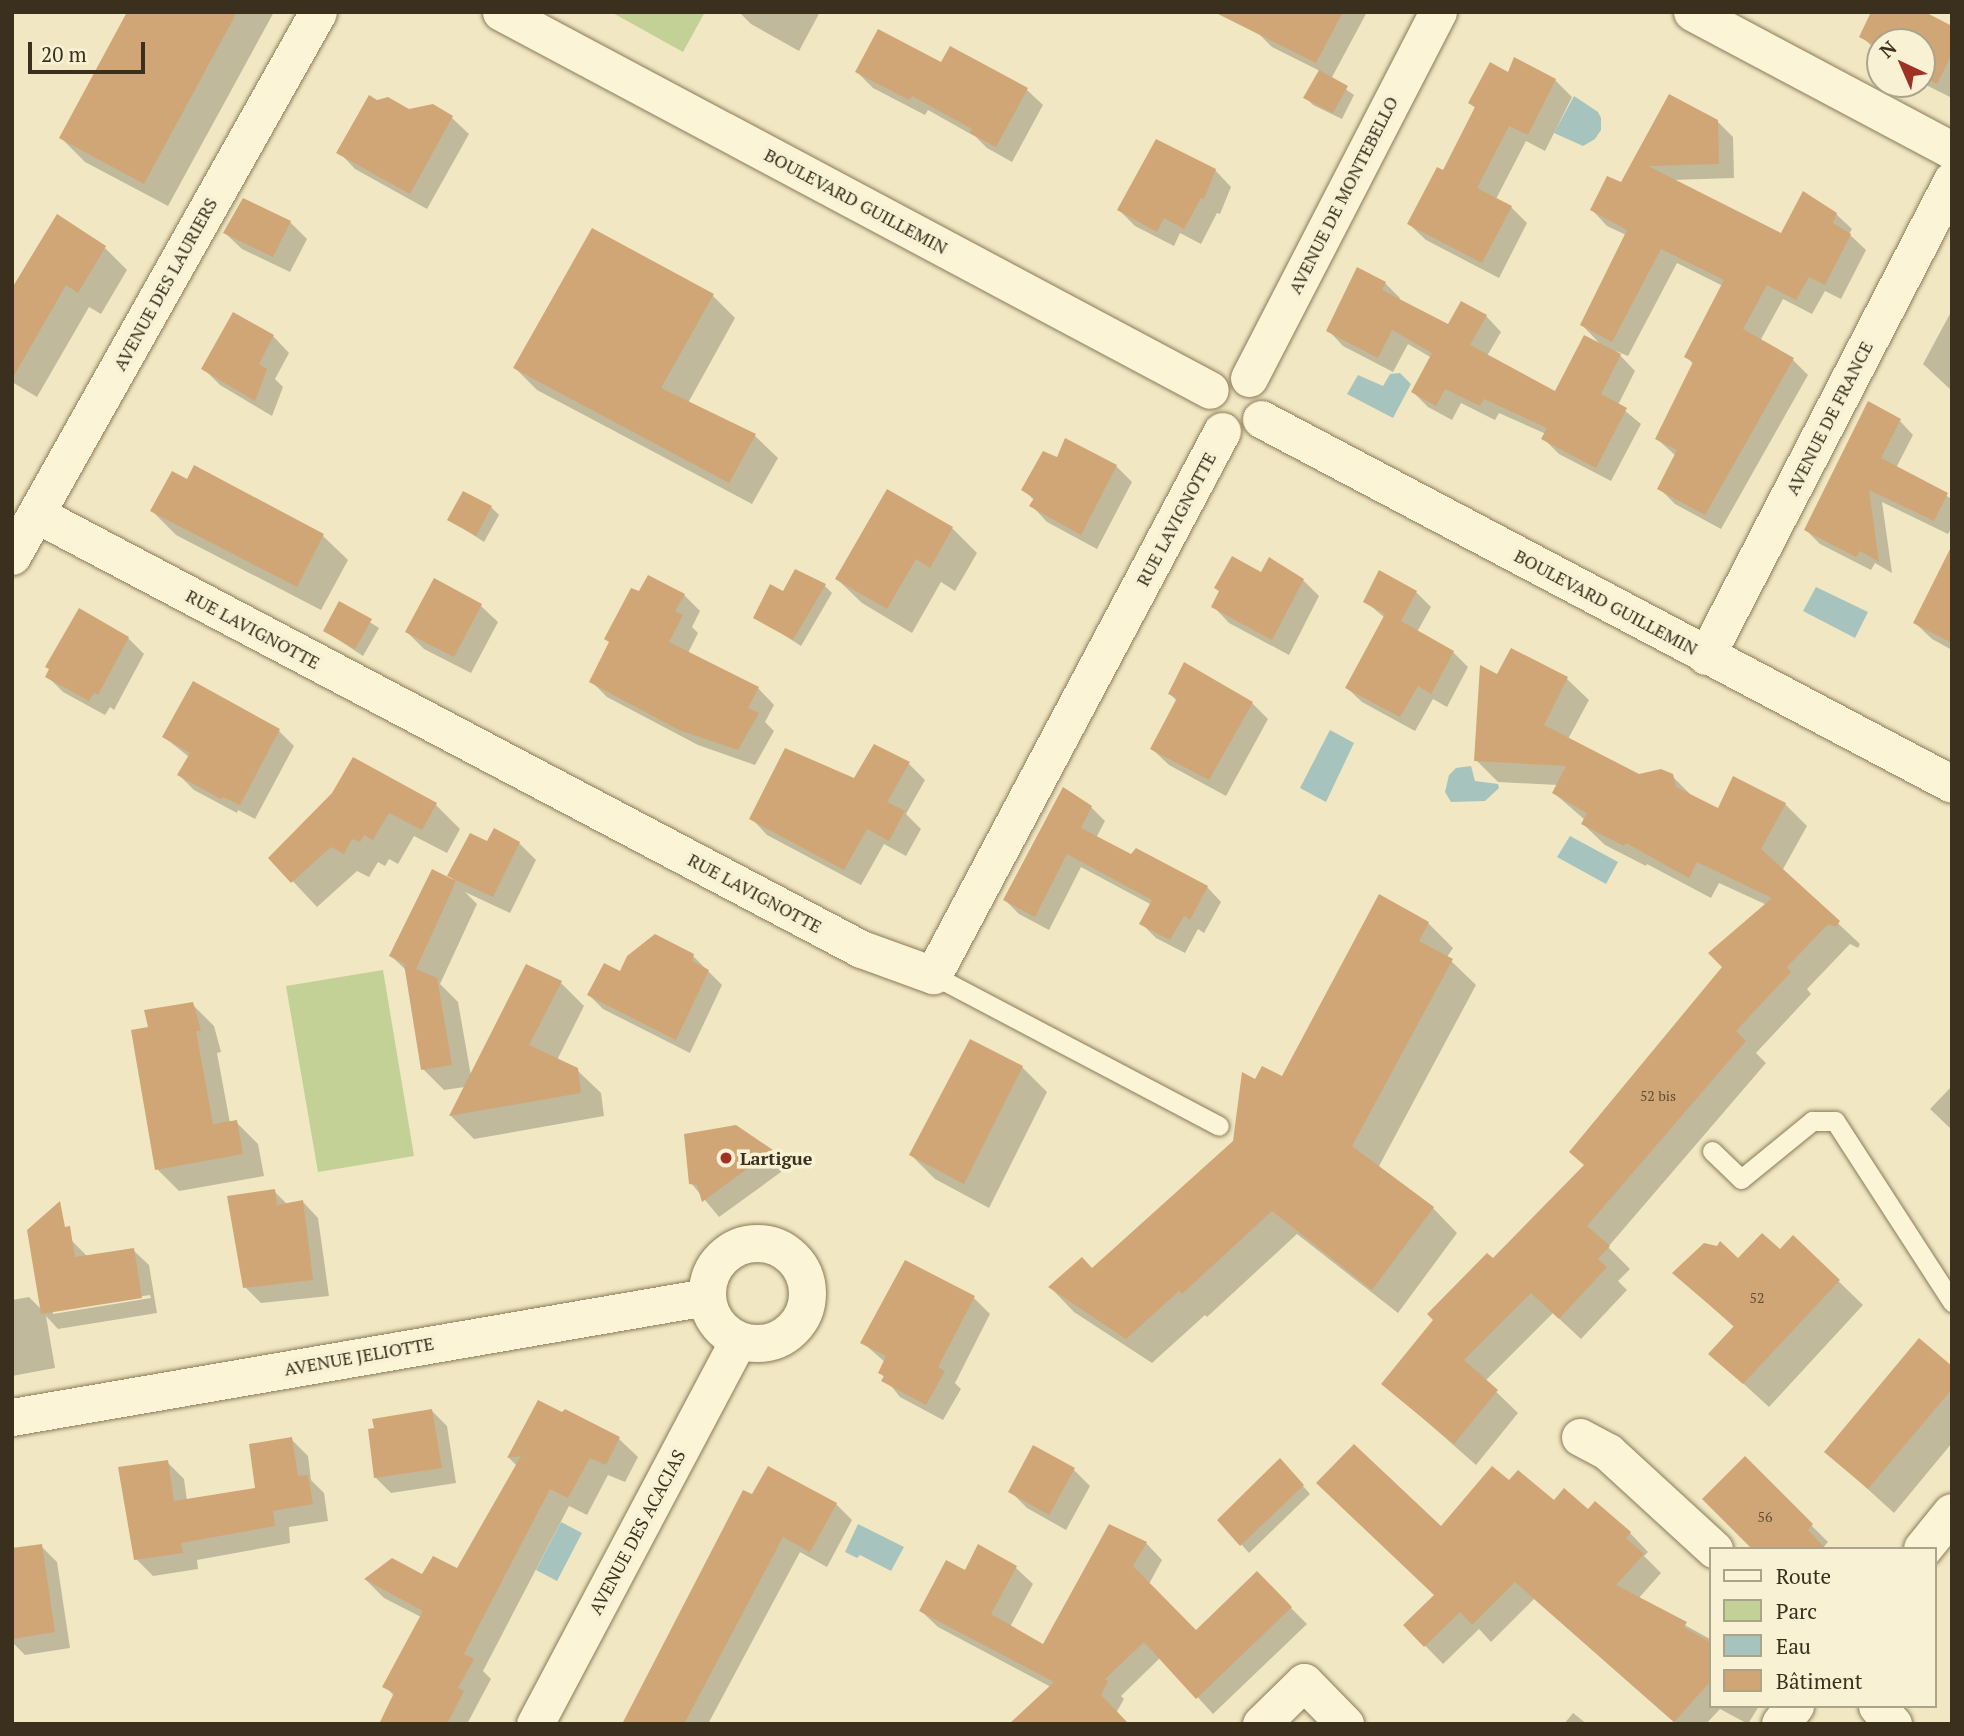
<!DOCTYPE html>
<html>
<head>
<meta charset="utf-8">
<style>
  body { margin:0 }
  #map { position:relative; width:1964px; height:1736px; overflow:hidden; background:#f1e8c3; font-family:"PT Serif",serif }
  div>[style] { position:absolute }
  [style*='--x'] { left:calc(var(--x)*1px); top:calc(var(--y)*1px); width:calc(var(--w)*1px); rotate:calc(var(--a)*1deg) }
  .green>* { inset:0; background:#c3d096 }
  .water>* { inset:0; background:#a6c3be }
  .shadow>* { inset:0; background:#0003 }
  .building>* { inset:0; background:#d1a677 }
  .roads { filter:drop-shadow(0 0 2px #8c7a59) drop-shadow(0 0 2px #8c7a59) }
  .lane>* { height:19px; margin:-9.5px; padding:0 9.5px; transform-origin:9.5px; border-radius:9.5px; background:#fbf4d7 }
  .street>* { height:37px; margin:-18.5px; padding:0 18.5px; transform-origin:18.5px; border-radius:18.5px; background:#fbf4d7 }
  .street>.ring { margin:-18.5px; padding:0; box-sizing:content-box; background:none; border:37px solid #fbf4d7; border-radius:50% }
  .secondary>* { height:38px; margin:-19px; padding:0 19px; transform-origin:19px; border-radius:19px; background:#fbf4d7 }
  .dots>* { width:19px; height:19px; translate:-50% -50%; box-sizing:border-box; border:4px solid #f8f1d4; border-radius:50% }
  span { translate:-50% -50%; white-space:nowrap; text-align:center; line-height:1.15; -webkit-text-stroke:7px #f8f1d4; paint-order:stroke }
  .number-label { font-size:14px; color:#604d34 }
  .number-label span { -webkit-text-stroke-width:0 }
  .street-label { font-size:18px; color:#3b2f1e }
  .poi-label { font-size:18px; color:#3b2f1e; font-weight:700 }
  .left { translate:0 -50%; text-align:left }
  .frame { position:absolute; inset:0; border:14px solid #3b2f1e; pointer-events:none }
  .legend { position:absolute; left:1709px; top:1547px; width:228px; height:161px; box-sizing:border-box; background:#f8f1d4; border:2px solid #aca38b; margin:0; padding:9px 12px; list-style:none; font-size:21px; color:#3b2f1e }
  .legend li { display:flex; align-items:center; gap:14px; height:35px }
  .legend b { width:35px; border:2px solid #aca38b }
  .north { position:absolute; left:1866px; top:28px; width:70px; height:70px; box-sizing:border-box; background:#f8f1d4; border:2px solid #aca38b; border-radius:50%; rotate:316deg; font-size:19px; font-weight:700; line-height:28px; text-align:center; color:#3b2f1e }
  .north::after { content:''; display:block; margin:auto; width:24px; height:32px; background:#9f3225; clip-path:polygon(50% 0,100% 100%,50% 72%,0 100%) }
  .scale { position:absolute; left:28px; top:42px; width:117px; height:32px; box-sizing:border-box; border:4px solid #3b2f1e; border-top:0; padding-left:9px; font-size:21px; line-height:24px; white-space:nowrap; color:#3b2f1e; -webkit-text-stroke:5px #f8f1d4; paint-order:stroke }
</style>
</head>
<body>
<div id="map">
  <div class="green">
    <div style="clip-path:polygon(611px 12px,705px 12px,683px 52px)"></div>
    <div style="clip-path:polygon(383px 970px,414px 1156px,318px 1172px,286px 986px)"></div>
  </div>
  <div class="water">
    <div style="clip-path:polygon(1574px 96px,1598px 112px,1601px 118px,1601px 130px,1595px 139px,1583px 146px,1554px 133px)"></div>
    <div style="clip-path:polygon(1400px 373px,1411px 384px,1393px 418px,1347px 394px,1358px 375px,1383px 386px,1390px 374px)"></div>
    <div style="clip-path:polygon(1816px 587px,1868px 612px,1855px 638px,1803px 611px)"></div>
    <div style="clip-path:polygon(1330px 730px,1354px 743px,1326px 802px,1300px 788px)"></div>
    <div style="clip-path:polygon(1471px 766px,1475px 781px,1498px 784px,1499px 788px,1485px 801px,1451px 802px,1445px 792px,1449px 775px,1456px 768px)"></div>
    <div style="clip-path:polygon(1570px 836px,1618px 862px,1606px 884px,1557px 857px)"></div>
    <div style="clip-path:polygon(561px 1522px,582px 1533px,557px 1581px,536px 1570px)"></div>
    <div style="clip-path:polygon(858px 1524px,904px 1547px,891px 1571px,860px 1555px,857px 1558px,845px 1552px)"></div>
  </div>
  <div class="shadow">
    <div style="clip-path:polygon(129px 12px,274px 12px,168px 206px,85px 162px,61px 138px)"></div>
    <div style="clip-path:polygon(739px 12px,820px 12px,799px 51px,751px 24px)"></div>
    <div style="clip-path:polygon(1267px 12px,1367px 12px,1331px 79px,1354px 95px,1342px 119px,1313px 105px,1305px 97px,1320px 71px,1272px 47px,1257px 32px)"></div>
    <div style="clip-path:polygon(1952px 28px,1952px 98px,1922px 83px,1922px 42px,1880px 42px,1880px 54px,1861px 36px)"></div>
    <div style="clip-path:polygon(942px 65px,1027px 90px,1043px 105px,1012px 162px,987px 148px,976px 137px,928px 110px,925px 115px,873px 88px,857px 72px)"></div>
    <div style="clip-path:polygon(1509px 74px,1555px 80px,1572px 97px,1545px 151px,1526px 141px,1496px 199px,1511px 207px,1527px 223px,1499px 278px,1426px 240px,1409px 224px,1444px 172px,1476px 109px,1470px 103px)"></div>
    <div style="clip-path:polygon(1670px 97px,1717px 121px,1733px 137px,1734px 178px,1672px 180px,1781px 236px,1836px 214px,1852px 229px,1849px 234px,1866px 250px,1841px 299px,1825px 291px,1812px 314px,1783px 299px,1760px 341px,1793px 360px,1808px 375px,1721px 529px,1675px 504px,1660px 489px,1676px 456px,1657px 439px,1694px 365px,1686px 356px,1723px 286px,1677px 263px,1628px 356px,1616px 351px,1635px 371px,1618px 405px,1641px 424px,1611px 481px,1559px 454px,1544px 439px,1546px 434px,1499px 413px,1495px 420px,1461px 403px,1452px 420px,1428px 407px,1413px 392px,1432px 358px,1408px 344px,1393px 372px,1343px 346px,1328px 330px,1385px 283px,1400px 298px,1399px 301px,1449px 327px,1486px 316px,1501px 332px,1487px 356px,1556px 393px,1602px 346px,1582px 325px,1626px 235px,1607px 226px,1592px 210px,1622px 185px)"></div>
    <div style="clip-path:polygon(433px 106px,452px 118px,469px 134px,427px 209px,355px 169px,339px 152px,409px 111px)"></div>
    <div style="clip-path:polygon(1215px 170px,1231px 187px,1220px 214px,1217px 213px,1201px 244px,1180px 233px,1174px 246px,1135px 226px,1119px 210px)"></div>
    <div style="clip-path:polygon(290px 222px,307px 239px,290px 272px,242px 249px,225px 233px)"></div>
    <div style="clip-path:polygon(105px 248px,127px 270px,101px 314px,89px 307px,37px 397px,12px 382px,12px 291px)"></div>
    <div style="clip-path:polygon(713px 296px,735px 318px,688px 403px,755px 436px,778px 458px,752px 504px,537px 390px,515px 368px)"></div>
    <div style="clip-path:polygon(1952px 310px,1952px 391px,1923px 364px)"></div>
    <div style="clip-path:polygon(273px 336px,289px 353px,275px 379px,283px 387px,272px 416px,220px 385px,204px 369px)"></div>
    <div style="clip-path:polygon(1900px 421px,1913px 435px,1896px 468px,1952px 499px,1952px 527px,1948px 534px,1882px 502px,1892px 573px,1875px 563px,1871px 570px,1820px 544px,1806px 530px)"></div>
    <div style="clip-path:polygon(1058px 459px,1116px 466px,1132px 482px,1097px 549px,1047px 522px,1032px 506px,1035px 501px,1023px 489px)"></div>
    <div style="clip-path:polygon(195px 468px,323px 536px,348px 560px,321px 610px,176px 535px,152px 511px,188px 482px)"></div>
    <div style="clip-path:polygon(491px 507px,499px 515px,484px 542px,449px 519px)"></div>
    <div style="clip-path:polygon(952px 528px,977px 553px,955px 591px,941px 582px,912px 633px,862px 603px,837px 579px)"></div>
    <div style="clip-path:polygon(1952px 567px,1952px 650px,1932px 639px,1915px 623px)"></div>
    <div style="clip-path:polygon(1262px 575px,1303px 580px,1319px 596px,1289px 655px,1229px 623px,1213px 606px)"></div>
    <div style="clip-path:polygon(435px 580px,481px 606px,498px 622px,471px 673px,424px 649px,407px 632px)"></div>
    <div style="clip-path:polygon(825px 586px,832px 593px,801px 646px,756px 617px,783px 594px)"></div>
    <div style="clip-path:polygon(1416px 592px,1431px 607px,1417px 632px,1453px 652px,1468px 667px,1447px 707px,1433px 699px,1415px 731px,1362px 702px,1347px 688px,1385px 618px,1365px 601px)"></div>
    <div style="clip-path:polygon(639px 593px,684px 595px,700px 611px,692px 627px,698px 633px,688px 653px,758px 688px,774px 705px,765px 722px,774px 731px,755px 765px,698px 745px,607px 697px,591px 681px)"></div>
    <div style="clip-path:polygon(340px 603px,379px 628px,363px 656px,325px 631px)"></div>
    <div style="clip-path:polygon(128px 638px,144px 654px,114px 710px,110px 707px,105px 715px,63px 692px,47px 676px)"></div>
    <div style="clip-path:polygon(1512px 650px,1567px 679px,1589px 700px,1568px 739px,1639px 776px,1672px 776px,1694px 798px,1718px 811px,1785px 804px,1807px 826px,1782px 871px,1860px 944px,1858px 948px,1850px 944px,1807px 989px,1811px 994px,1756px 1053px,1766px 1063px,1608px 1247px,1630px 1269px,1618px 1281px,1627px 1290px,1581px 1339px,1553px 1313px,1485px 1381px,1518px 1413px,1476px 1465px,1384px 1384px,1493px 1260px,1585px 1166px,1767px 905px,1719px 883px,1711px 898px,1647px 864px,1646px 866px,1605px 845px,1583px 824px,1585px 820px,1554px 793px,1558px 785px,1498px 782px,1476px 760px,1497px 676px)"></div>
    <div style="clip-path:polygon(1170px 694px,1252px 703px,1268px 719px,1226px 796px,1169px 765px,1152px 749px,1177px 701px)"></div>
    <div style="clip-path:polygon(279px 731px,294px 746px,255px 819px,238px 810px,237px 813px,194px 790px,179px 775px,189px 757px,164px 737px)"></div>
    <div style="clip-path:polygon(909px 764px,925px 780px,906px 814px,921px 829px,906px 856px,884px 844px,861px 885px,767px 835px,751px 818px)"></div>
    <div style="clip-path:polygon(334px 794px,435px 804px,460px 829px,447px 853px,414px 836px,398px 864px,389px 859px,385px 866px,378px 862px,369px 877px,357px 871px,317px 907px,271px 858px)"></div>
    <div style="clip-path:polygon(1091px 807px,1105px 821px,1096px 838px,1132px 857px,1207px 887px,1221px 902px,1204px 933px,1198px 929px,1185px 953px,1156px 938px,1142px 924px,1152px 905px,1081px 867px,1049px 930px,1019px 914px,1005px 900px)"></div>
    <div style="clip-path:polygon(488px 843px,519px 843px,536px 860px,510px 913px,465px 892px,477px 904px,440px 984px,458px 1002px,471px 1076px,561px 983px,584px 1006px,557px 1060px,577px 1070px,601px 1093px,604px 1116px,474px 1139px,451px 1116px,465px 1087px,444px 1090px,423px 1069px,407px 971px,391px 956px,432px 872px,456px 883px,450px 876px)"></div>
    <div style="clip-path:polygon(1428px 923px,1453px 948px,1447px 957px,1476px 985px,1378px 1168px,1433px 1208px,1457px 1233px,1398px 1313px,1297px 1234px,1207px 1317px,1205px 1315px,1152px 1363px,1074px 1312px,1050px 1287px,1093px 1270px,1235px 1142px,1256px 1081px,1283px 1079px)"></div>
    <div style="clip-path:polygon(693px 956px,722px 985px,690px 1053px,603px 1009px,589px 995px,620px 973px)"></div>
    <div style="clip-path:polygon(192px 1004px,214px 1026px,221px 1052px,217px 1053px,230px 1123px,236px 1122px,258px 1144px,264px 1176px,179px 1191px,157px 1169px,150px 1029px)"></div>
    <div style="clip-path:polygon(1022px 1067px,1047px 1092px,989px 1208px,935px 1179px,911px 1155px)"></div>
    <div style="clip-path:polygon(1952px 1086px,1952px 1130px,1930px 1109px)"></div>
    <div style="clip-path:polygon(736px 1127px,772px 1151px,788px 1167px,719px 1217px,691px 1183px)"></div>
    <div style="clip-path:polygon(274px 1191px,288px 1205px,303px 1202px,318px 1218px,329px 1296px,261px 1303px,245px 1287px)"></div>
    <div style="clip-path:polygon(1793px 1237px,1863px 1305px,1769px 1407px,1711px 1354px,1735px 1328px,1675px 1273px,1780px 1251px)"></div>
    <div style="clip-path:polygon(evenodd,71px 1240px,87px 1256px,133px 1250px,149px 1265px,157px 1313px,58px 1329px,46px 1316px,55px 1368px,12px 1376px,12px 1300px,29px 1297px,42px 1310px,71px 1240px,150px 1295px,151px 1298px,53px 1314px,53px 1310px,150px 1295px)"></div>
    <div style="clip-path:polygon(974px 1298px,990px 1314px,955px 1383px,961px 1389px,943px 1420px,900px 1397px,880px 1372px,885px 1362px,863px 1343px)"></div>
    <div style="clip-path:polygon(1952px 1369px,1952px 1443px,1894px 1513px,1827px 1452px)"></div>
    <div style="clip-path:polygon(539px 1402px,619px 1439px,638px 1457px,625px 1482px,608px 1475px,587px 1515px,569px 1506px,483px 1671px,491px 1679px,467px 1724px,381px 1724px,395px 1697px,385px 1686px,421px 1617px,384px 1598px,366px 1580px,423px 1576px,458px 1570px,517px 1466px,509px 1458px)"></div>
    <div style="clip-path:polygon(431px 1410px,447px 1426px,456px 1483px,391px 1493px,375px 1477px)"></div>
    <div style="clip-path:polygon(291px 1439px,308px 1456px,311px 1480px,324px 1493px,328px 1521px,289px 1527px,290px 1543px,197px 1560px,198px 1569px,153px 1576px,136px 1559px,167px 1462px,184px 1479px,187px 1501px,257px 1489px)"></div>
    <div style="clip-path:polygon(1745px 1459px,1828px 1542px,1823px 1548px)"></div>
    <div style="clip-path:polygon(1288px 1469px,1310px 1494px,1249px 1553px,1220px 1520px)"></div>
    <div style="clip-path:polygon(1074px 1470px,1090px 1486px,1066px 1530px,1027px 1508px,1010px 1491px)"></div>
    <div style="clip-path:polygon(1509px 1482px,1554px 1502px,1588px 1512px,1630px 1533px,1648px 1552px,1644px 1556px,1661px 1573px,1638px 1599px,1710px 1639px,1710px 1706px,1759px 1706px,1748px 1724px,1720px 1709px,1706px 1724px,1676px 1724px,1534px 1599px,1491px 1642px,1479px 1629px,1443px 1664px,1405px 1625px,1436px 1596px,1441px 1528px)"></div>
    <div style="clip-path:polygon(753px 1496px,836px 1504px,852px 1520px,827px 1567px,800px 1552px,708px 1724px,623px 1724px)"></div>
    <div style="clip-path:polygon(1146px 1543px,1162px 1560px,1149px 1584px,1196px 1632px,1257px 1574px,1307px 1624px,1213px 1714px,1161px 1657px,1121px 1696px,1124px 1699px,1116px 1713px,1051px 1687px,938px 1627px,921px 1611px,965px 1572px,979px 1547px,1016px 1568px,1033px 1584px,1010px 1627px,1044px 1647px)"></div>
    <div style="clip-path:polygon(41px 1546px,57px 1562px,70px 1648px,25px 1655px,12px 1642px,12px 1550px)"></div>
    <div style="clip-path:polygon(1573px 1713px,1587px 1724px,1564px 1724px)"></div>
  </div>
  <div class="building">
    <div style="clip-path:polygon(127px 12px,237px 12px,144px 184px,59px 138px)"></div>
    <div style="clip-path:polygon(1214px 12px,1343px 12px,1316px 63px)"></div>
    <div style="clip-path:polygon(1871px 12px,1925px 12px,1952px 26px,1952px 54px,1937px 84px,1922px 76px,1922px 42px,1880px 42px,1880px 48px,1859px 37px)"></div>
    <div style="clip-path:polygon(878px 29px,941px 62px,950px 46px,1028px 88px,996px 147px,970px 133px,972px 129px,912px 96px,909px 100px,855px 72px)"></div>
    <div style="clip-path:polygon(1514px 57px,1556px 79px,1528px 135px,1509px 126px,1477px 188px,1512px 206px,1482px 263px,1407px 224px,1437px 167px,1443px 170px,1475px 107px,1468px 103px,1490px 62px,1508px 72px)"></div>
    <div style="clip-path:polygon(1319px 70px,1348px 86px,1333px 113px,1303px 98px)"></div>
    <div style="clip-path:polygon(1669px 94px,1718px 120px,1719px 164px,1648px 166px,1781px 233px,1803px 191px,1837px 213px,1833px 223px,1851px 234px,1825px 285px,1809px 277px,1796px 300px,1767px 285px,1743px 329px,1794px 358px,1705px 515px,1657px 489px,1677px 450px,1655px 439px,1693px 362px,1684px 357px,1724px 280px,1661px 249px,1612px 342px,1580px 325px,1627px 230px,1590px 210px,1607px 176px,1621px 182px)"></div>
    <div style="clip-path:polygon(369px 95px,377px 100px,388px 97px,409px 109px,433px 104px,453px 116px,410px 194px,336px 153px)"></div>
    <div style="clip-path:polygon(1156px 139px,1216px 169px,1204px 199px,1201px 198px,1184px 229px,1164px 218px,1157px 232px,1117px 210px)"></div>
    <div style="clip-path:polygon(243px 198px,291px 221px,273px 257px,223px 233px)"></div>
    <div style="clip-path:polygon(57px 214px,106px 246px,78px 293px,66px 285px,12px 379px,12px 288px)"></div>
    <div style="clip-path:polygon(592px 228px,714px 294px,661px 388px,756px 434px,729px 483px,513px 368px)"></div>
    <div style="clip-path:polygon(1357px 267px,1386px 282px,1382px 290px,1448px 324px,1461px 301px,1487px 315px,1470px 345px,1555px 391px,1584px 335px,1621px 354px,1601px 394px,1627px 408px,1596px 468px,1541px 439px,1547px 428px,1484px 399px,1480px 406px,1445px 389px,1436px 406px,1411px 392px,1432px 353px,1392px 330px,1378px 358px,1326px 331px)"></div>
    <div style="clip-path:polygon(233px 312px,274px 335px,259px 364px,267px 369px,255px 401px,201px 369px)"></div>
    <div style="clip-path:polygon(1868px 401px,1901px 419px,1881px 458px,1948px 493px,1934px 521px,1869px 490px,1879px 562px,1860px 551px,1856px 557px,1804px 530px)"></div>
    <div style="clip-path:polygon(1065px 438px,1117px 465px,1081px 535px,1029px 506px,1034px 498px,1021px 490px,1043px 451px,1057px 457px)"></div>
    <div style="clip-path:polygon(194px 465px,324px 534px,297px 587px,150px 511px,172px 471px,187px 479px)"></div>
    <div style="clip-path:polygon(887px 489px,953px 527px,930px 568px,916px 559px,887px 609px,835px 579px)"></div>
    <div style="clip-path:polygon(463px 491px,492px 506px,476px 536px,447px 520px)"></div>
    <div style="clip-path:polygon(1952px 545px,1952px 643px,1913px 623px)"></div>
    <div style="clip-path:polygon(1232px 556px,1261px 572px,1269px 557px,1304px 579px,1272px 640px,1211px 607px,1219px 591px,1214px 588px)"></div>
    <div style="clip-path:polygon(795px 569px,826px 584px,793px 640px,753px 618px,770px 584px,783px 591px)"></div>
    <div style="clip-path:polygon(1379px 570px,1417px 591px,1401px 621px,1454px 651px,1431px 694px,1418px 686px,1400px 717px,1345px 688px,1385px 614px,1363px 602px)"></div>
    <div style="clip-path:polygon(648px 575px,685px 594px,675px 611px,683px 615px,669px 642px,759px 687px,748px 708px,759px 713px,738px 750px,679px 730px,589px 682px,609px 642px,604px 639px,631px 588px,639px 591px)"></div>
    <div style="clip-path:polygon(434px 578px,482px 604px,454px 657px,405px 632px)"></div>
    <div style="clip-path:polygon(339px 601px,372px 619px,355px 649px,323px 631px)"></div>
    <div style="clip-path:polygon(79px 608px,129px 637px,98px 695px,94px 693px,89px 701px,45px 677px,49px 669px,45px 667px)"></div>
    <div style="clip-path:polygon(1511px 648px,1568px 677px,1544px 725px,1639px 774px,1661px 769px,1673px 774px,1676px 787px,1718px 808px,1733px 776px,1786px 803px,1761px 849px,1840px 921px,1836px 927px,1828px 924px,1787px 967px,1791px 972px,1736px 1031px,1746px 1041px,1587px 1226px,1610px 1246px,1598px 1259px,1607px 1267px,1559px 1319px,1531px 1293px,1464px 1360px,1498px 1390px,1454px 1444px,1381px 1384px,1433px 1320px,1427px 1314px,1487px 1253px,1493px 1258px,1584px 1165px,1569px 1152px,1722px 967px,1708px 953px,1772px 898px,1697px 862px,1689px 878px,1626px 843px,1624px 846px,1581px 824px,1587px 813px,1552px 793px,1566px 766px,1474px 761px,1480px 665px,1497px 674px)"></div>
    <div style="clip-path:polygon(1184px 662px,1253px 702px,1209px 780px,1150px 749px,1177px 698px,1168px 694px)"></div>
    <div style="clip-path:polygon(193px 681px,280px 729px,240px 805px,223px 797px,221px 799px,177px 775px,190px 753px,162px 737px)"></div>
    <div style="clip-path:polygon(874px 744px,910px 762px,887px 802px,905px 811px,889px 841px,867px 829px,844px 870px,749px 819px,785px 748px,854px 778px)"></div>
    <div style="clip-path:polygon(353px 757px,437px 803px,422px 830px,389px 813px,373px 840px,364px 835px,360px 842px,352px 839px,344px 854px,331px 847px,291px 883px,268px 858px,332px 793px)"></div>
    <div style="clip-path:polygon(1063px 787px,1092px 806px,1081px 828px,1131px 854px,1136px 848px,1208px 886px,1190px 920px,1184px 916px,1170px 940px,1139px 924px,1152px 900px,1067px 854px,1035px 917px,1003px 900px)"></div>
    <div style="clip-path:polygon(494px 828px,520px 842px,493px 897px,447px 876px,470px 833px,487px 841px)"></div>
    <div style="clip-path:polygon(432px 869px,456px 881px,416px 969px,437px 978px,452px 1065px,421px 1070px,404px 964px,411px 967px,389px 956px)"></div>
    <div style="clip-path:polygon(1379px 894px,1429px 922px,1419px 941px,1453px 959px,1352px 1146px,1434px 1207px,1372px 1290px,1272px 1211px,1182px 1294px,1179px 1291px,1126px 1339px,1048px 1287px,1082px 1257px,1092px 1268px,1233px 1141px,1242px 1072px,1255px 1079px,1262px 1066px,1282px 1076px)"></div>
    <div style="clip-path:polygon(655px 934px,694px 954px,692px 961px,709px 970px,676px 1040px,587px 995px,604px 963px,620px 971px,627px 956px)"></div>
    <div style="clip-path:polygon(526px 964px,562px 981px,529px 1045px,578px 1068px,581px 1093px,449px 1116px)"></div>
    <div style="clip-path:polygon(193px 1002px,201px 1031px,196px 1031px,213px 1124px,237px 1120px,243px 1154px,155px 1170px,131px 1030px,148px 1027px,144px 1010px)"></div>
    <div style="clip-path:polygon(970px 1039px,1023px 1066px,964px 1184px,909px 1155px)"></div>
    <div style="clip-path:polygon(736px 1125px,773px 1150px,702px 1202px,697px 1185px,689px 1184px,684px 1134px)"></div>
    <div style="clip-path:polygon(275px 1189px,277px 1205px,303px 1200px,313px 1280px,243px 1288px,227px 1196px)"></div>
    <div style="clip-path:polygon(60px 1201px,65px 1227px,70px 1226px,75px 1257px,134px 1248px,142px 1298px,41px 1314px,27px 1230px)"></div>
    <div style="clip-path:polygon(1762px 1233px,1780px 1249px,1793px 1235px,1840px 1280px,1743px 1384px,1708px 1354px,1734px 1326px,1672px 1273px,1704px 1243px,1717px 1246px,1720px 1241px,1738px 1258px)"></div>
    <div style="clip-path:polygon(905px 1260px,975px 1296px,938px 1367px,945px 1371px,926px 1405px,881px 1381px,884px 1376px,878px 1373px,886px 1356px,860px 1343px)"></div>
    <div style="clip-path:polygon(1919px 1338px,1952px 1366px,1952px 1389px,1868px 1489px,1824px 1452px)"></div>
    <div style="clip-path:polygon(538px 1400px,562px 1412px,565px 1409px,620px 1437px,606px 1465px,590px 1458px,568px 1498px,550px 1489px,464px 1654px,474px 1659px,458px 1688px,464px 1691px,447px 1724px,379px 1724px,394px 1693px,382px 1687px,423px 1611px,364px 1579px,392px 1558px,422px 1574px,433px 1556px,457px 1568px,521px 1456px,507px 1458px)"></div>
    <div style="clip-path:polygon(432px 1409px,442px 1468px,374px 1478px,368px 1429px,374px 1428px,372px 1419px)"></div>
    <div style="clip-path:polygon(292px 1437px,298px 1476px,308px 1475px,313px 1504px,273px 1511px,275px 1526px,181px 1543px,183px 1553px,134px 1560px,118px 1467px,168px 1460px,174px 1501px,255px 1488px,249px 1444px)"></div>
    <div style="clip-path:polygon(1354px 1444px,1441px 1526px,1492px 1466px,1509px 1480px,1518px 1470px,1554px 1500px,1564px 1488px,1588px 1509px,1595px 1501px,1631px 1532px,1626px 1538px,1644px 1554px,1616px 1585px,1687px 1622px,1684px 1627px,1710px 1642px,1710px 1682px,1674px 1722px,1515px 1582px,1472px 1625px,1460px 1612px,1424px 1647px,1403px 1625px,1434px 1595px,1316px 1483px)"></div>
    <div style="clip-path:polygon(1033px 1445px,1075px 1468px,1049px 1515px,1008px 1492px)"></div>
    <div style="clip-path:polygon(1745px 1456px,1813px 1524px,1808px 1530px,1826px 1549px,1752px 1549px,1702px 1499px)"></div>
    <div style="clip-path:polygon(1280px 1458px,1304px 1485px,1240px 1546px,1217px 1520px)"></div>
    <div style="clip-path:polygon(768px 1466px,837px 1503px,810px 1552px,783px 1537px,684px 1724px,622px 1724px,743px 1490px,752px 1494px)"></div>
    <div style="clip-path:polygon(1109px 1524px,1147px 1542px,1133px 1566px,1196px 1630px,1257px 1571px,1292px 1607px,1196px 1699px,1144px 1642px,1105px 1679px,1108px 1681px,1101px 1695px,1129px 1724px,1009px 1724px,1054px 1682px,919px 1611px,946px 1560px,965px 1570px,978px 1544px,1017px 1566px,991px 1614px,1043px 1644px)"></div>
    <div style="clip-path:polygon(42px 1544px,55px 1632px,12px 1639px,12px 1548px)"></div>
  </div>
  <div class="roads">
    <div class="lane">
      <div style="--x:933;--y:975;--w:323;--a:27.8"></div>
      <div style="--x:1712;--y:1151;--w:40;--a:44"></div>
      <div style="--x:1741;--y:1179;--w:92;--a:-39.2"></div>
      <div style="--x:1812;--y:1121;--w:23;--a:0"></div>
      <div style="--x:1835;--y:1121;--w:216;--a:57.1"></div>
    </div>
    <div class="street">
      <div style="--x:501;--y:12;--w:803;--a:28.06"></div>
      <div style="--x:1692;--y:12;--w:294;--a:28"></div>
      <div style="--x:1249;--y:378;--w:412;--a:-62.7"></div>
      <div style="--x:1261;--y:419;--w:781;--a:27.84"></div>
      <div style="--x:36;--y:514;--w:933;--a:27.8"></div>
      <div style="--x:861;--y:949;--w:77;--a:19.9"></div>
      <div style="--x:933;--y:975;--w:616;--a:-62.02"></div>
      <div style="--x:12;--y:556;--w:624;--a:-60.64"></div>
      <div style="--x:1706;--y:656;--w:536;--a:-62.67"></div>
      <div class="ring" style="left:707px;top:1243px;width:63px;height:63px"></div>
      <div style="--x:12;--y:1417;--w:704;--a:-9.81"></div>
      <div style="--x:1580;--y:1437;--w:32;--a:28"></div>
      <div style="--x:1608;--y:1452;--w:144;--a:42.5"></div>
      <div style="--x:1877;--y:1706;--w:24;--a:48"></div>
      <div style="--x:535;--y:1724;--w:434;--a:-62.1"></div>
      <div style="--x:1261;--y:1724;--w:60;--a:-44.3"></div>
      <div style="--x:1304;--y:1682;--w:59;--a:45.7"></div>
    </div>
    <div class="secondary">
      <div style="--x:1923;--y:1549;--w:46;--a:-51.1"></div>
      <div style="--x:1781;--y:1724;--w:23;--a:-52"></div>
    </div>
  </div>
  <div class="dots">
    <div style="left:726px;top:1158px;background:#9f3225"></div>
  </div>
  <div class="number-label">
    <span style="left:1658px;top:1096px">52 bis</span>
    <span style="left:1757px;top:1298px">52</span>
    <span style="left:1765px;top:1517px">56</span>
  </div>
  <div class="street-label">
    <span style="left:1343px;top:195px;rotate:-63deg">AVENUE DE MONTEBELLO</span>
    <span style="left:856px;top:201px;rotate:28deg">BOULEVARD GUILLEMIN</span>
    <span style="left:165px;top:284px;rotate:-61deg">AVENUE DES LAURIERS</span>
    <span style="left:1829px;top:418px;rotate:-63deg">AVENUE DE FRANCE</span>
    <span style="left:1176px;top:519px;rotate:-62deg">RUE LAVIGNOTTE</span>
    <span style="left:1606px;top:602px;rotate:28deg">BOULEVARD GUILLEMIN</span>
    <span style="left:253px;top:629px;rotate:28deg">RUE LAVIGNOTTE</span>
    <span style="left:755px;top:893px;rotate:28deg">RUE LAVIGNOTTE</span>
    <span style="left:359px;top:1356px;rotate:-10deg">AVENUE JELIOTTE</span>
    <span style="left:637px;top:1532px;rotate:-62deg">AVENUE DES ACACIAS</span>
  </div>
  <div class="poi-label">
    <span class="left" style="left:740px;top:1158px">Lartigue</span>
  </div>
  <div class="frame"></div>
  <ul class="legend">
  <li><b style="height:9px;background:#fbf4d7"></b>Route</li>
  <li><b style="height:19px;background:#c3d096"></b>Parc</li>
  <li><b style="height:19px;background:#a6c3be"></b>Eau</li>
  <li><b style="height:19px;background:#d1a677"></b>Bâtiment</li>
  </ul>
  <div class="north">N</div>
  <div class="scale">20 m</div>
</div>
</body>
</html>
